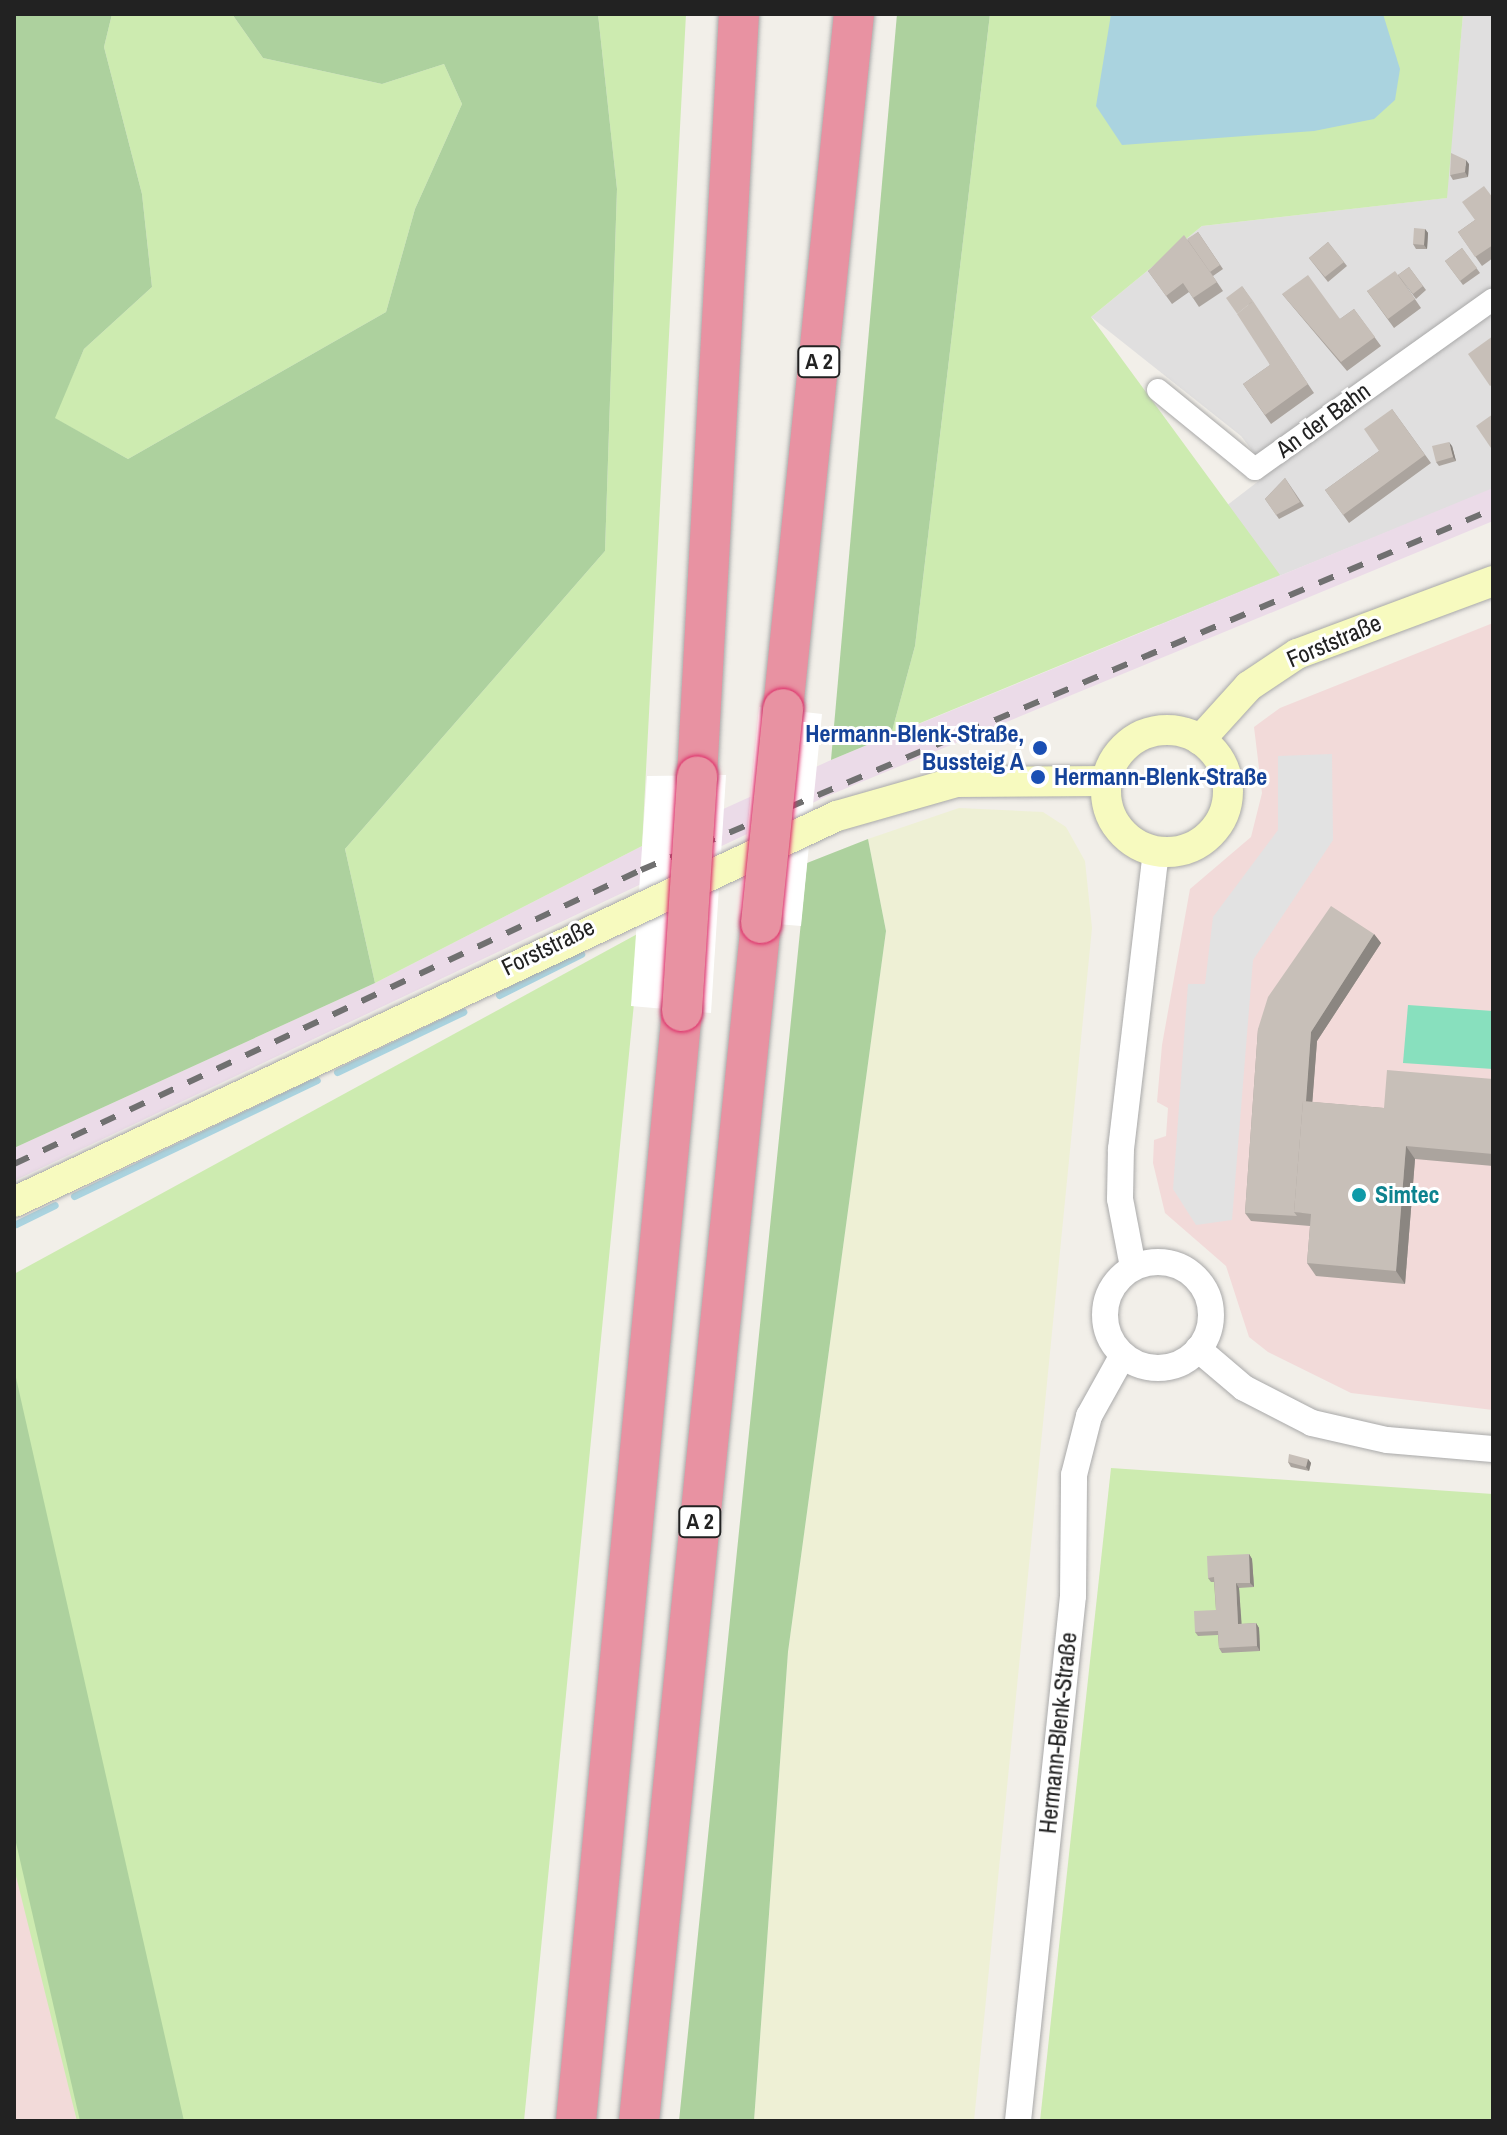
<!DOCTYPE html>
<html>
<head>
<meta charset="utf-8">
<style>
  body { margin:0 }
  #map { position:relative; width:1507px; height:2135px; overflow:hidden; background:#f2efe9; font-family:"Archivo Narrow",sans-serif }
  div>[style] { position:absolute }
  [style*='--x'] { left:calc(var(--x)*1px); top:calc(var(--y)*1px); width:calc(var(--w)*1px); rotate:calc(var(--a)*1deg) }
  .residential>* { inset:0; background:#e0dfdf }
  .commercial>* { inset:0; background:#f2dad9 }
  .industrial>* { inset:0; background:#ebdbe8 }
  .farmland>* { inset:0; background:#eef0d5 }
  .grass>* { inset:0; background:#cdebb0 }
  .forest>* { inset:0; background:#add19e }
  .pitch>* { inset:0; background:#88e0be }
  .parking>* { inset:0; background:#e2e2e2 }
  .water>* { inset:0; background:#aad3df }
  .pier>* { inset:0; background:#fff }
  .stream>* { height:7px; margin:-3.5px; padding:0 3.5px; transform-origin:3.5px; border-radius:3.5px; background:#aad3df }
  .roads { filter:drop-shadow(0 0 2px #a9a9a9) drop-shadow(0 0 2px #a9a9a9) }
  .minor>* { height:22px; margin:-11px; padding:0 11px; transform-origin:11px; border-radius:11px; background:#fff }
  .tertiary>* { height:26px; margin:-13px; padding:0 13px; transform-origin:13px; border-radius:13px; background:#fff }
  .tertiary>.ring { margin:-13px; padding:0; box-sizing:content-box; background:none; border:26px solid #fff; border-radius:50% }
  .secondary>* { height:30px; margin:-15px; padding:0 15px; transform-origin:15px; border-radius:15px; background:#f7fabf }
  .secondary>.ring { margin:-15px; padding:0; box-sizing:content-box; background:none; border:30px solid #f7fabf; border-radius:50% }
  .motorway>* { height:40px; margin:-20px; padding:0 20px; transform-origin:20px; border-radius:20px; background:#e892a2 }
  .rail>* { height:6px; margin-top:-3px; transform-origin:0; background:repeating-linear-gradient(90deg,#707070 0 16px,transparent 0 32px) }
  .bridges { filter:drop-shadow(0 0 2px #dc2a67) drop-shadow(0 0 2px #dc2a67) }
  .motorway-bridge>* { height:40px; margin:-20px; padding:0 20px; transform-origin:20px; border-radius:20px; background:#e892a2 }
  .wall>* { inset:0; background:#aba49e }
  .shaded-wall>* { inset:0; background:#8b8681 }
  .building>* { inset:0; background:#c7bfb8 }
  .dots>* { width:22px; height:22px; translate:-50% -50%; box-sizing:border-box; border:4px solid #fff; border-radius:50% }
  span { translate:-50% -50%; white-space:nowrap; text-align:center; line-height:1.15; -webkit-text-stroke:6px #fff; paint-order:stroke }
  .shield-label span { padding:2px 6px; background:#fff; border:2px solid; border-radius:6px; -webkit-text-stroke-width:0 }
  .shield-label { font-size:22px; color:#222; font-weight:700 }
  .street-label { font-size:24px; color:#222 }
  .transit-label { font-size:24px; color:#164399; font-weight:700 }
  .right { translate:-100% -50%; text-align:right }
  .left { translate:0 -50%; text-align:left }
  .culture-label { font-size:24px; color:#0d838f; font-weight:700 }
  .frame { position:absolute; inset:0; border:16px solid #222; pointer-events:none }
</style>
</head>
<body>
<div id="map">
  <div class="residential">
    <div style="clip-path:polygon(1463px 14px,1493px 14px,1493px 489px,1159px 625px,1139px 573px,1269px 473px,1241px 436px,1091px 317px,1202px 226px,1446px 198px)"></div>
  </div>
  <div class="commercial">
    <div style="clip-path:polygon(1493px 623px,1493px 1410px,1351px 1393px,1268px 1352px,1249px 1337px,1226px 1266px,1165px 1213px,1153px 1163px,1154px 1140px,1166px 1136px,1168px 1108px,1157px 1102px,1162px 1045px,1190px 889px,1251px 837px,1262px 793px,1254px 727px,1280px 708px)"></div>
    <div style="clip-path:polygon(14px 1834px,80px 2121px,14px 2121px)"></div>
  </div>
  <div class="industrial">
    <div style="clip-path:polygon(1493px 488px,1493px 521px,825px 797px,14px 1181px,14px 1148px,375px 983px,642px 846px,831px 760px)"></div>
  </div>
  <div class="farmland">
    <div style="clip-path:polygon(959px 808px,1043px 812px,1066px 827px,1085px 861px,1092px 928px,974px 2121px,754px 2121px,788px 1652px,886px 931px,868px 839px)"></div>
  </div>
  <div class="grass">
    <div style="clip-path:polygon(112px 14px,232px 14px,263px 58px,382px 84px,444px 64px,462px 104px,415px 209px,386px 312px,128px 459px,54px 418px,84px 349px,152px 287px,142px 194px,104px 47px)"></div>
    <div style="clip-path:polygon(598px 14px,686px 14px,642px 846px,375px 983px,345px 849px,605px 551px,617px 189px)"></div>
    <div style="clip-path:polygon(990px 14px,1463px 14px,1447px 198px,1202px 226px,1091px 317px,1280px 575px,891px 735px,915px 646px)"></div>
    <div style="clip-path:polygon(641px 932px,524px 2121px,77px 2121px,14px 1868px,14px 1274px)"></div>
    <div style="clip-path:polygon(1111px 1468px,1493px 1494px,1493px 2121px,1040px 2121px)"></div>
  </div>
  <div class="forest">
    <div style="clip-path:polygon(14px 14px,112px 14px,104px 47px,142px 194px,152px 287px,84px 349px,55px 418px,128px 459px,386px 312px,415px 209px,462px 104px,444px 64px,382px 84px,263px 58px,232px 14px,598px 14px,617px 189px,605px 551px,345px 849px,375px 983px,14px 1148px)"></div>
    <div style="clip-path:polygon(897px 14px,990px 14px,915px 646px,891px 735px,831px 760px)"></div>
    <div style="clip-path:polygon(868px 839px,886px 931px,788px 1652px,754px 2121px,679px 2121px,807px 863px)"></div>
    <div style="clip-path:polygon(14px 1369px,184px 2121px,80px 2121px,14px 1834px)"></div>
  </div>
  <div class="pitch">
    <div style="clip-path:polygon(1408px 1005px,1493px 1011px,1493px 1069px,1403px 1063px)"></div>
  </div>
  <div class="parking">
    <div style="clip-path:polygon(1332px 754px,1333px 840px,1253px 960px,1232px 1220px,1196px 1225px,1173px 1189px,1188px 984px,1205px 984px,1213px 917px,1278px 830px,1278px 756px)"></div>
  </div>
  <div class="water">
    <div style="clip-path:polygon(1111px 14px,1383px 14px,1400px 69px,1395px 100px,1374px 119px,1314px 131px,1122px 145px,1096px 106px)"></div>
  </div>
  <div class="pier">
    <div style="clip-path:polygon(759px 707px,822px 714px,801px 926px,739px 921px)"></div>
    <div style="clip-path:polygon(726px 775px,711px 1013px,631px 1006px,647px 776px)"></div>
  </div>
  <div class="stream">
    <div style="--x:499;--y:995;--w:92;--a:-26.6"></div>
    <div style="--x:337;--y:1072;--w:140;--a:-25.5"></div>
    <div style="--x:74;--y:1196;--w:269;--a:-25.5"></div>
    <div style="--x:16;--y:1224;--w:43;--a:-26"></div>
  </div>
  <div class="roads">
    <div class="minor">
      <div style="--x:1158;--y:390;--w:125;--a:39.2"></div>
      <div style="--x:1255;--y:469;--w:292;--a:-35.5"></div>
    </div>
    <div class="tertiary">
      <div class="ring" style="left:1105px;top:1262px;width:80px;height:80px"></div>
      <div style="--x:1133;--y:1267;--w:69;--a:-100.8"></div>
      <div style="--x:1120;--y:1199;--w:50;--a:-88.9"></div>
      <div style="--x:1121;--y:1149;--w:300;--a:-83.3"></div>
      <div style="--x:1198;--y:1349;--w:60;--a:40.3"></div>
      <div style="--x:1244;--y:1388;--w:76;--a:27.2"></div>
      <div style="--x:1312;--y:1423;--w:77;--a:12.8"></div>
      <div style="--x:1387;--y:1440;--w:106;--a:4.9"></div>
      <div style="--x:1018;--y:2121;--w:528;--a:-84.02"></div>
      <div style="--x:1073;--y:1596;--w:121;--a:-89.5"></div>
      <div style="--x:1074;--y:1475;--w:61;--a:-75.7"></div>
      <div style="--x:1089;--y:1416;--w:70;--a:-60.9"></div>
    </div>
    <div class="secondary">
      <div class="ring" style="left:1106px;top:730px;width:92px;height:92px"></div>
      <div style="--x:1200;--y:740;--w:73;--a:-47.8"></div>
      <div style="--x:1249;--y:686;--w:58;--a:-33.7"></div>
      <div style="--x:1297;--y:654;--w:209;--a:-20.4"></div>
      <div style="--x:14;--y:1202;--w:909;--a:-25.13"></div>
      <div style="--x:837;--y:816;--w:124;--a:-15.9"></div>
      <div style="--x:956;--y:782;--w:151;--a:-0.4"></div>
    </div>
    <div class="motorway">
      <div style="--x:783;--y:709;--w:699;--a:-84.17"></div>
      <div style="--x:697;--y:776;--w:763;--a:-86.85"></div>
      <div style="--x:576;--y:2121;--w:1115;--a:-84.55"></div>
      <div style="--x:639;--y:2121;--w:1204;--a:-84.19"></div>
    </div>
  </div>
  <div class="rail">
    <div style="--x:14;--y:1164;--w:693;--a:-25.12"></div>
    <div style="--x:641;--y:870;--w:925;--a:-22.96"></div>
  </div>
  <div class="bridges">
    <div class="motorway-bridge">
      <div style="--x:761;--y:923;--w:215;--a:-84.1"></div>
      <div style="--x:682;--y:1011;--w:235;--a:-86.3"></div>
    </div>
  </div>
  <div class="wall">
    <div style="clip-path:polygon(1469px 164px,1468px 177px,1453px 180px,1450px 175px)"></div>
    <div style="clip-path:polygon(1493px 198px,1493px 258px,1482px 266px,1458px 232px,1475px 220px)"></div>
    <div style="clip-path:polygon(1425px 229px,1428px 233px,1427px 249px,1416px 249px,1413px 244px)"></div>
    <div style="clip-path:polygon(1198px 232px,1223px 269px,1213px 276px,1198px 254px,1223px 291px,1199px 307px,1189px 292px,1172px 304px,1148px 271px)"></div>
    <div style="clip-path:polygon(1328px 242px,1347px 266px,1328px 282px,1309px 258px)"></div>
    <div style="clip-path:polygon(1462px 248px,1480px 273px,1463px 285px,1445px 261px)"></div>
    <div style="clip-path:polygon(1409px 267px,1426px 290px,1416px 299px,1402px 280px,1421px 308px,1394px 328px,1367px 291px,1398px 275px)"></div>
    <div style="clip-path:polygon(1242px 286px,1314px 393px,1271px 424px,1243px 384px,1270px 365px)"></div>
    <div style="clip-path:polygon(1282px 294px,1340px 319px,1354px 309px,1381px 346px,1347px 371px)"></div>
    <div style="clip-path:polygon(1392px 409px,1431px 463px,1349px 523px,1325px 490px,1379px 451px)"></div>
    <div style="clip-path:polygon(1452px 446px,1456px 461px,1439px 466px,1436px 462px)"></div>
    <div style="clip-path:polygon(1285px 478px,1304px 506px,1279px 519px,1265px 499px)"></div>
    <div style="clip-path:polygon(1374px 934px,1381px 943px,1317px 1041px,1312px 1102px,1384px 1108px,1493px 1079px,1493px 1166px,1415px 1159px,1405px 1284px,1316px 1276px,1307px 1263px,1310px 1226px,1251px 1221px,1245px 1213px,1258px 1029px)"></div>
    <div style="clip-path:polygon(1308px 1459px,1311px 1463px,1309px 1471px,1291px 1467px,1288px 1462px)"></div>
    <div style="clip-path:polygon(1249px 1554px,1252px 1559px,1254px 1587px,1239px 1588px,1241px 1624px,1256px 1623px,1259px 1628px,1260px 1651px,1222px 1653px,1219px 1648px,1218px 1635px,1198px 1636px,1195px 1632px,1216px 1610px,1214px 1582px,1211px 1582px,1208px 1578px)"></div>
  </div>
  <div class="shaded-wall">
    <div style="clip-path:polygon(1466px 160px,1469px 164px,1468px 177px,1465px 172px)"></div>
    <div style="clip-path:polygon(1425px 229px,1428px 233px,1427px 249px,1424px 245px)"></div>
    <div style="clip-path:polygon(1449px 442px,1452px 446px,1456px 461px,1453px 457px)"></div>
    <div style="clip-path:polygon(1374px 934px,1381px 943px,1317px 1041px,1304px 1213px,1297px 1212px,1311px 1032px)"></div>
    <div style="clip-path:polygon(1406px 1146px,1415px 1159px,1405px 1284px,1396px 1271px)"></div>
    <div style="clip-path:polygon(1308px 1459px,1311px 1463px,1309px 1471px,1306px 1467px)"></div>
    <div style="clip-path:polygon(1249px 1554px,1252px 1559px,1254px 1587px,1250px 1583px)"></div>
    <div style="clip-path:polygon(1236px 1583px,1239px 1588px,1242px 1629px,1238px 1624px)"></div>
    <div style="clip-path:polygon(1256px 1623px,1259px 1628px,1260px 1651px,1257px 1646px)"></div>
  </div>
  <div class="building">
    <div style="clip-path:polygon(1451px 153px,1466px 160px,1465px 172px,1450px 175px)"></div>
    <div style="clip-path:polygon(1484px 186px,1493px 198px,1493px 245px,1475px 257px,1458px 232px,1475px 220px,1462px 202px)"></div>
    <div style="clip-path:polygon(1414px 228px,1425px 229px,1424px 245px,1413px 244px)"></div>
    <div style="clip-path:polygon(1198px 232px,1220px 265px,1210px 272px,1187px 239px)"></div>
    <div style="clip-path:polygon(1184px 235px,1217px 282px,1193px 298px,1183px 283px,1166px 296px,1148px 271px)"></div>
    <div style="clip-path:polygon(1328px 242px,1344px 262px,1325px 277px,1309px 258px)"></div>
    <div style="clip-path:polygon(1462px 248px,1477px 268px,1460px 281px,1445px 261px)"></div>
    <div style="clip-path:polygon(1409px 267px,1423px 286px,1413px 294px,1398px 275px)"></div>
    <div style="clip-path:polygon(1395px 271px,1415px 299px,1388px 319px,1367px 291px)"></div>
    <div style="clip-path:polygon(1308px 275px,1340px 319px,1354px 309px,1375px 337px,1341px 362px,1282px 294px)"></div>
    <div style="clip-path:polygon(1242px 286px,1253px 301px,1237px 314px,1238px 315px,1226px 298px)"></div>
    <div style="clip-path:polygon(1253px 301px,1308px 384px,1265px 415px,1243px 384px,1270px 365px,1237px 314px)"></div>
    <div style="clip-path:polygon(1493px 336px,1493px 384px,1490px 386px,1468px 354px)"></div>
    <div style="clip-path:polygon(1392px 409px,1425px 455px,1343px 515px,1325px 490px,1379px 451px,1364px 429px)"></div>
    <div style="clip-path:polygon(1493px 414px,1493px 447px,1491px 448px,1476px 426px)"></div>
    <div style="clip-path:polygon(1449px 442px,1453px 457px,1436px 462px,1432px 446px)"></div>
    <div style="clip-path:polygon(1285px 478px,1300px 502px,1276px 515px,1265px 499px)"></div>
    <div style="clip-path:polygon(1331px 906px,1374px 934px,1311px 1032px,1306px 1102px,1303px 1101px,1294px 1212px,1297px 1216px,1245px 1213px,1258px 1029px,1268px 997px)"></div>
    <div style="clip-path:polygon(1387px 1070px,1493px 1079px,1493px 1154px,1406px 1146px,1396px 1271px,1307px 1263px,1311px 1214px,1294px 1212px,1303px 1101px,1384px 1108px)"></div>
    <div style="clip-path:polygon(1289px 1454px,1308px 1459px,1306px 1467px,1288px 1462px)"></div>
    <div style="clip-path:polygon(1249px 1554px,1250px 1583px,1236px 1583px,1238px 1624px,1256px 1623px,1257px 1646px,1219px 1648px,1218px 1631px,1195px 1632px,1194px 1611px,1216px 1610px,1214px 1577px,1208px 1578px,1207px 1556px)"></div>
  </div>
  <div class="dots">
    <div style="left:1040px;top:748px;background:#1a4fb4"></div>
    <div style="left:1038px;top:777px;background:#1a4fb4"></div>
    <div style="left:1359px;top:1195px;background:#0f9aa8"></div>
  </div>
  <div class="shield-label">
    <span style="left:819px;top:362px">A 2</span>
    <span style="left:700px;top:1522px">A 2</span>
  </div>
  <div class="street-label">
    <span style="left:1323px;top:420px;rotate:-36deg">An der Bahn</span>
    <span style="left:1334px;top:641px;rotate:-23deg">Forststraße</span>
    <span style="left:548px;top:947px;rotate:-26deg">Forststraße</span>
    <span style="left:1058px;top:1733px;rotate:-84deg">Hermann-Blenk-Straße</span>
  </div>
  <div class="transit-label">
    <span class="right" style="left:1024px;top:748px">Hermann-Blenk-Straße,<br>Bussteig A</span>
    <span class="left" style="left:1054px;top:777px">Hermann-Blenk-Straße</span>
  </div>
  <div class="culture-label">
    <span class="left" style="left:1375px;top:1195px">Simtec</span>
  </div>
  <div class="frame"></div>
</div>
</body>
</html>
